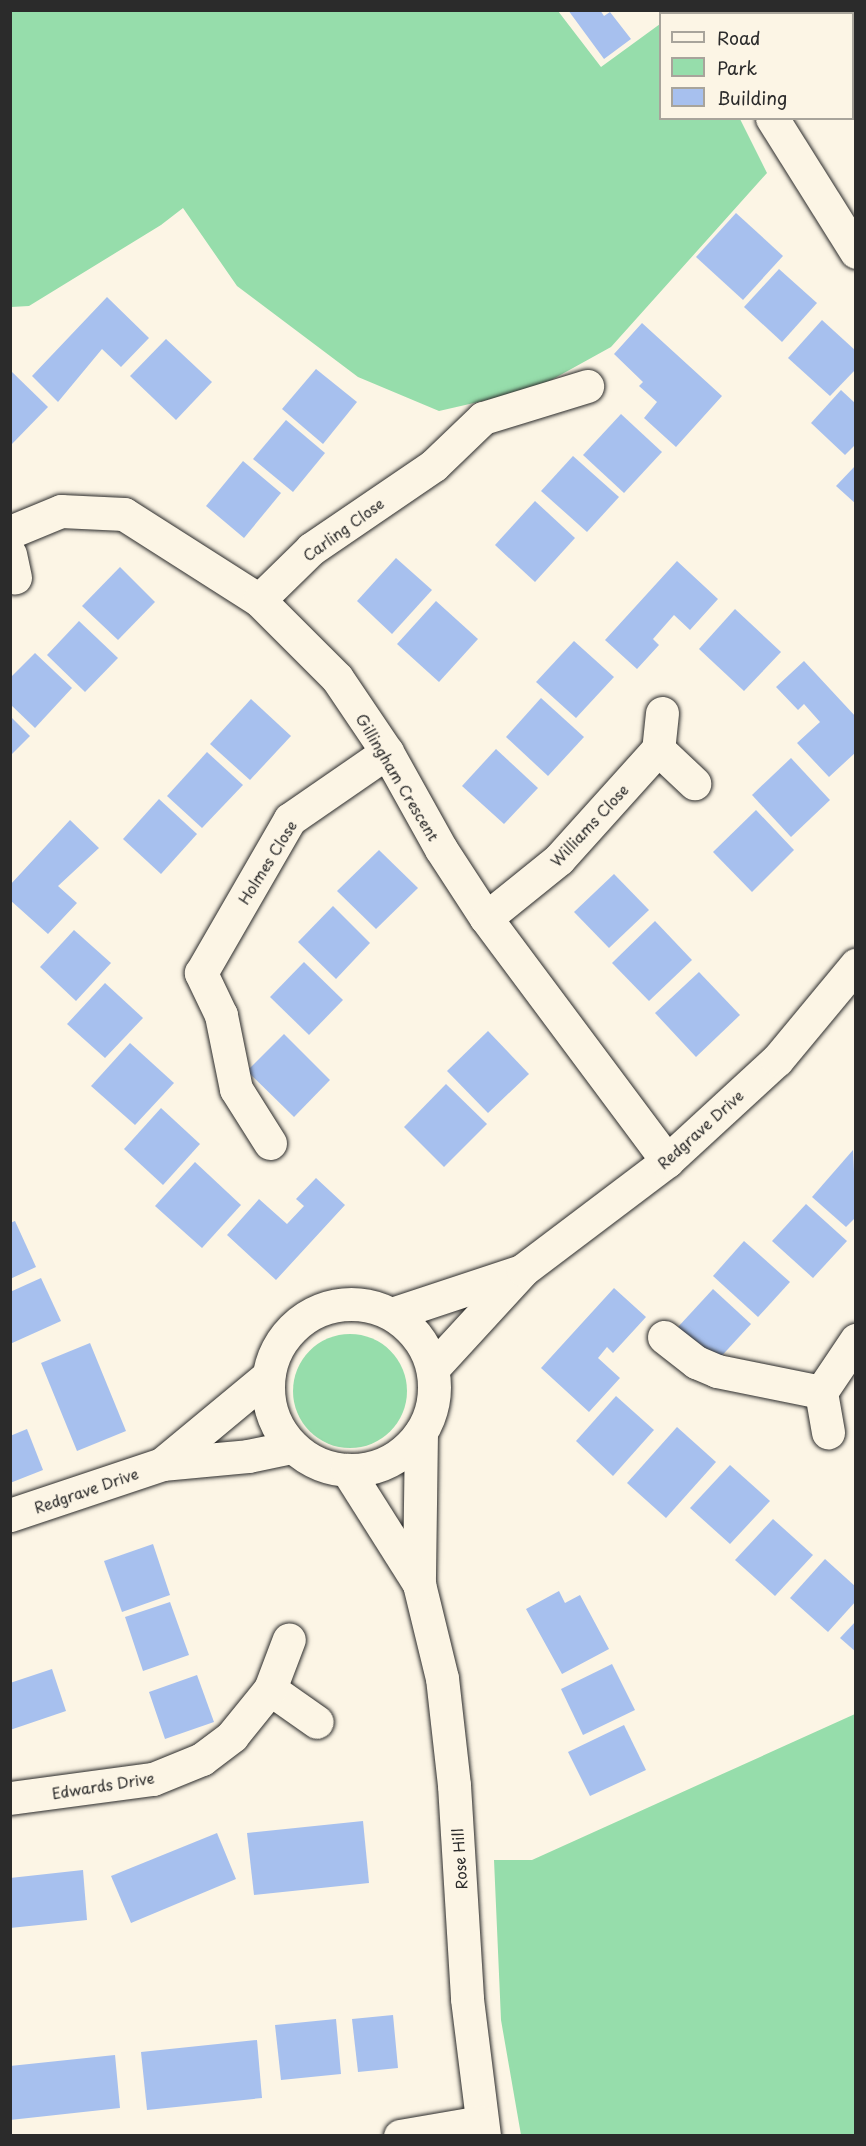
<!DOCTYPE html>
<html>
<head>
<meta charset="utf-8">
<style>
  body { margin:0 }
  #map { position:relative; width:866px; height:2146px; overflow:hidden; background:#fcf5e5; font-family:"Playpen Sans",sans-serif }
  div>[style] { position:absolute }
  [style*='--x'] { left:calc(var(--x)*1px); top:calc(var(--y)*1px); width:calc(var(--w)*1px); rotate:calc(var(--a)*1deg) }
  .green>* { inset:0; background:#96ddab }
  .round { border-radius:50% }
  .building>* { inset:0; background:#a7c0ee }
  .roads { filter:drop-shadow(0 0 2px #2b2b2b) drop-shadow(0 0 2px #2b2b2b) }
  .minor>* { height:33px; margin:-16.5px; padding:0 16.5px; transform-origin:16.5px; border-radius:16.5px; background:#fcf5e5 }
  .minor>.ring { margin:-16.5px; padding:0; box-sizing:content-box; background:none; border:33px solid #fcf5e5; border-radius:50% }
  span { translate:-50% -50%; white-space:nowrap; text-align:center; line-height:1.15; -webkit-text-stroke:4.5px #fcf5e5; paint-order:stroke }
  .street-label { font-size:15px; color:#2b2b2b }
  .frame { position:absolute; inset:0; border:12px solid #2b2b2b; pointer-events:none }
  .legend { position:absolute; left:659px; top:12px; width:195px; height:108px; box-sizing:border-box; background:#fcf5e5; border:2px solid #a8a49b; margin:0; padding:8px 10px; list-style:none; font-size:18px; color:#2b2b2b }
  .legend li { display:flex; align-items:center; gap:12px; height:30px }
  .legend b { width:30px; border:2px solid #a8a49b }
</style>
</head>
<body>
<div id="map">
  <div class="green">
    <div style="clip-path:polygon(10px 11px,558px 11px,601px 67px,660px 24px,660px 118px,740px 119px,767px 173px,611px 347px,535px 389px,439px 411px,358px 377px,237px 286px,183px 208px,161px 225px,29px 306px,11px 307px)"></div>
    <div class="round" style="left:293px;top:1334px;width:114px;height:114px"></div>
    <div style="clip-path:polygon(855px 1714px,855px 2135px,521px 2135px,501px 2020px,494px 1860px,532px 1860px)"></div>
  </div>
  <div class="building">
    <div style="clip-path:polygon(568px 10px,600px 10px,604px 16px,610px 12px,631px 39px,604px 59px)"></div>
    <div style="clip-path:polygon(856px 36px,856px 59px,852px 55px)"></div>
    <div style="clip-path:polygon(736px 213px,783px 256px,743px 300px,696px 257px)"></div>
    <div style="clip-path:polygon(779px 269px,817px 303px,782px 342px,744px 307px)"></div>
    <div style="clip-path:polygon(107px 297px,149px 338px,121px 367px,102px 349px,58px 402px,32px 376px)"></div>
    <div style="clip-path:polygon(822px 320px,856px 351px,856px 369px,830px 396px,788px 358px)"></div>
    <div style="clip-path:polygon(642px 323px,722px 396px,676px 447px,644px 418px,657px 402px,639px 386px,643px 382px,614px 354px)"></div>
    <div style="clip-path:polygon(166px 339px,212px 382px,176px 420px,130px 376px)"></div>
    <div style="clip-path:polygon(316px 369px,357px 402px,323px 444px,282px 409px)"></div>
    <div style="clip-path:polygon(10px 370px,48px 407px,10px 446px)"></div>
    <div style="clip-path:polygon(841px 390px,856px 404px,856px 444px,845px 455px,811px 423px)"></div>
    <div style="clip-path:polygon(621px 414px,662px 452px,624px 493px,583px 455px)"></div>
    <div style="clip-path:polygon(286px 420px,325px 453px,293px 492px,253px 459px)"></div>
    <div style="clip-path:polygon(573px 456px,619px 497px,587px 532px,541px 491px)"></div>
    <div style="clip-path:polygon(243px 461px,281px 493px,244px 538px,206px 506px)"></div>
    <div style="clip-path:polygon(856px 465px,856px 504px,836px 486px)"></div>
    <div style="clip-path:polygon(535px 501px,575px 538px,535px 582px,495px 545px)"></div>
    <div style="clip-path:polygon(396px 558px,432px 590px,392px 634px,357px 601px)"></div>
    <div style="clip-path:polygon(677px 561px,718px 599px,690px 630px,674px 615px,653px 639px,659px 645px,637px 669px,605px 640px)"></div>
    <div style="clip-path:polygon(120px 567px,155px 602px,118px 640px,82px 606px)"></div>
    <div style="clip-path:polygon(436px 601px,478px 639px,439px 682px,397px 644px)"></div>
    <div style="clip-path:polygon(735px 609px,781px 652px,744px 691px,699px 649px)"></div>
    <div style="clip-path:polygon(79px 621px,118px 658px,85px 692px,47px 655px)"></div>
    <div style="clip-path:polygon(574px 641px,614px 677px,576px 718px,536px 682px)"></div>
    <div style="clip-path:polygon(35px 653px,72px 688px,35px 728px,10px 704px,10px 678px)"></div>
    <div style="clip-path:polygon(804px 661px,856px 717px,856px 752px,829px 777px,797px 743px,820px 722px,804px 704px,798px 710px,776px 687px)"></div>
    <div style="clip-path:polygon(541px 698px,584px 737px,548px 776px,506px 737px)"></div>
    <div style="clip-path:polygon(251px 699px,291px 736px,250px 780px,210px 744px)"></div>
    <div style="clip-path:polygon(10px 716px,30px 736px,10px 756px)"></div>
    <div style="clip-path:polygon(496px 749px,538px 788px,504px 824px,462px 786px)"></div>
    <div style="clip-path:polygon(207px 752px,243px 785px,202px 828px,167px 796px)"></div>
    <div style="clip-path:polygon(791px 758px,830px 800px,791px 837px,752px 795px)"></div>
    <div style="clip-path:polygon(159px 799px,197px 834px,161px 874px,123px 839px)"></div>
    <div style="clip-path:polygon(756px 810px,794px 850px,752px 892px,713px 852px)"></div>
    <div style="clip-path:polygon(70px 820px,99px 848px,58px 886px,77px 903px,48px 934px,10px 900px,10px 885px)"></div>
    <div style="clip-path:polygon(379px 850px,418px 888px,376px 929px,337px 891px)"></div>
    <div style="clip-path:polygon(614px 874px,649px 910px,609px 948px,574px 912px)"></div>
    <div style="clip-path:polygon(333px 906px,370px 943px,336px 979px,298px 942px)"></div>
    <div style="clip-path:polygon(655px 921px,692px 960px,649px 1001px,612px 963px)"></div>
    <div style="clip-path:polygon(74px 930px,111px 963px,76px 1001px,40px 967px)"></div>
    <div style="clip-path:polygon(304px 962px,343px 1000px,309px 1035px,270px 997px)"></div>
    <div style="clip-path:polygon(699px 972px,740px 1015px,696px 1057px,655px 1013px)"></div>
    <div style="clip-path:polygon(105px 983px,143px 1018px,105px 1058px,67px 1024px)"></div>
    <div style="clip-path:polygon(488px 1031px,529px 1074px,488px 1113px,447px 1071px)"></div>
    <div style="clip-path:polygon(284px 1034px,330px 1080px,294px 1117px,247px 1071px)"></div>
    <div style="clip-path:polygon(130px 1043px,174px 1083px,135px 1125px,91px 1086px)"></div>
    <div style="clip-path:polygon(446px 1084px,487px 1124px,444px 1167px,404px 1127px)"></div>
    <div style="clip-path:polygon(161px 1108px,200px 1144px,163px 1185px,124px 1149px)"></div>
    <div style="clip-path:polygon(853px 1150px,856px 1217px,846px 1227px,812px 1197px)"></div>
    <div style="clip-path:polygon(195px 1162px,241px 1205px,202px 1248px,155px 1206px)"></div>
    <div style="clip-path:polygon(316px 1178px,345px 1205px,276px 1280px,227px 1235px,259px 1199px,287px 1224px,304px 1206px,296px 1199px)"></div>
    <div style="clip-path:polygon(806px 1204px,847px 1241px,813px 1278px,772px 1241px)"></div>
    <div style="clip-path:polygon(15px 1221px,36px 1267px,10px 1279px,10px 1223px)"></div>
    <div style="clip-path:polygon(744px 1241px,790px 1282px,758px 1317px,713px 1276px)"></div>
    <div style="clip-path:polygon(41px 1278px,61px 1321px,10px 1344px,10px 1292px)"></div>
    <div style="clip-path:polygon(614px 1288px,646px 1317px,613px 1353px,607px 1347px,598px 1358px,620px 1378px,589px 1412px,541px 1368px)"></div>
    <div style="clip-path:polygon(713px 1289px,751px 1324px,716px 1362px,678px 1327px)"></div>
    <div style="clip-path:polygon(90px 1343px,126px 1431px,77px 1451px,41px 1363px)"></div>
    <div style="clip-path:polygon(616px 1396px,654px 1430px,613px 1476px,576px 1441px)"></div>
    <div style="clip-path:polygon(677px 1427px,716px 1462px,666px 1518px,627px 1483px)"></div>
    <div style="clip-path:polygon(27px 1429px,43px 1470px,10px 1483px,10px 1436px)"></div>
    <div style="clip-path:polygon(730px 1465px,770px 1501px,730px 1544px,690px 1508px)"></div>
    <div style="clip-path:polygon(773px 1519px,813px 1555px,775px 1596px,735px 1560px)"></div>
    <div style="clip-path:polygon(153px 1544px,170px 1595px,122px 1612px,104px 1561px)"></div>
    <div style="clip-path:polygon(825px 1559px,856px 1587px,856px 1601px,828px 1632px,790px 1598px)"></div>
    <div style="clip-path:polygon(559px 1591px,565px 1603px,580px 1595px,609px 1649px,562px 1674px,526px 1609px)"></div>
    <div style="clip-path:polygon(170px 1602px,189px 1655px,143px 1671px,125px 1617px)"></div>
    <div style="clip-path:polygon(856px 1621px,856px 1652px,840px 1638px)"></div>
    <div style="clip-path:polygon(612px 1664px,635px 1710px,583px 1735px,561px 1689px)"></div>
    <div style="clip-path:polygon(52px 1669px,66px 1711px,10px 1730px,10px 1683px)"></div>
    <div style="clip-path:polygon(197px 1675px,214px 1722px,165px 1739px,149px 1692px)"></div>
    <div style="clip-path:polygon(624px 1725px,646px 1770px,590px 1796px,568px 1752px)"></div>
    <div style="clip-path:polygon(363px 1821px,369px 1883px,254px 1895px,247px 1833px)"></div>
    <div style="clip-path:polygon(217px 1833px,236px 1879px,131px 1923px,111px 1876px)"></div>
    <div style="clip-path:polygon(83px 1870px,87px 1920px,10px 1928px,10px 1878px)"></div>
    <div style="clip-path:polygon(393px 2015px,398px 2068px,358px 2072px,352px 2019px)"></div>
    <div style="clip-path:polygon(336px 2019px,341px 2074px,281px 2080px,275px 2025px)"></div>
    <div style="clip-path:polygon(257px 2040px,262px 2098px,147px 2110px,141px 2052px)"></div>
    <div style="clip-path:polygon(115px 2055px,120px 2108px,10px 2120px,10px 2066px)"></div>
  </div>
  <div class="roads">
    <div class="minor">
      <div style="--x:761;--y:14;--w:4;--a:-76"></div>
      <div style="--x:772;--y:118;--w:158;--a:57.9"></div>
      <div style="--x:10;--y:532;--w:55;--a:-22.4"></div>
      <div style="--x:61;--y:511;--w:63;--a:2.7"></div>
      <div style="--x:124;--y:514;--w:160;--a:32.5"></div>
      <div style="--x:259;--y:600;--w:110;--a:45"></div>
      <div style="--x:337;--y:678;--w:89;--a:56"></div>
      <div style="--x:387;--y:752;--w:111;--a:60.9"></div>
      <div style="--x:441;--y:849;--w:82;--a:56.9"></div>
      <div style="--x:486;--y:918;--w:303;--a:53.3"></div>
      <div style="--x:10;--y:554;--w:24;--a:78"></div>
      <div style="--x:259;--y:600;--w:73;--a:-44.4"></div>
      <div style="--x:311;--y:549;--w:149;--a:-34.3"></div>
      <div style="--x:434;--y:465;--w:68;--a:-43.8"></div>
      <div style="--x:483;--y:418;--w:109;--a:-17.1"></div>
      <div style="--x:662;--y:713;--w:36;--a:96"></div>
      <div style="--x:658;--y:749;--w:50;--a:43.4"></div>
      <div style="--x:486;--y:918;--w:94;--a:-38.9"></div>
      <div style="--x:559;--y:859;--w:148;--a:-48"></div>
      <div style="--x:270;--y:1143;--w:64;--a:-122.2"></div>
      <div style="--x:236;--y:1089;--w:76;--a:-101.5"></div>
      <div style="--x:221;--y:1015;--w:47;--a:-115.5"></div>
      <div style="--x:201;--y:973;--w:178;--a:-60"></div>
      <div style="--x:290;--y:819;--w:118;--a:-34.6"></div>
      <div class="ring" style="left:268px;top:1304px;width:133px;height:133px"></div>
      <div style="--x:392;--y:1314;--w:136;--a:-18.4"></div>
      <div style="--x:664;--y:1337;--w:41;--a:38"></div>
      <div style="--x:696;--y:1362;--w:23;--a:23"></div>
      <div style="--x:717;--y:1371;--w:106;--a:11.4"></div>
      <div style="--x:821;--y:1392;--w:41;--a:80.1"></div>
      <div style="--x:433;--y:1368;--w:133;--a:-47.4"></div>
      <div style="--x:523;--y:1270;--w:181;--a:-37.1"></div>
      <div style="--x:667;--y:1161;--w:149;--a:-42.6"></div>
      <div style="--x:777;--y:1060;--w:124;--a:-50.3"></div>
      <div style="--x:821;--y:1392;--w:63;--a:-56.1"></div>
      <div style="--x:421;--y:1432;--w:152;--a:90.8"></div>
      <div style="--x:419;--y:1584;--w:97;--a:76.3"></div>
      <div style="--x:442;--y:1678;--w:108;--a:83.6"></div>
      <div style="--x:454;--y:1785;--w:214;--a:86.5"></div>
      <div style="--x:467;--y:1999;--w:138;--a:82.9"></div>
      <div style="--x:162;--y:1464;--w:138;--a:-39.7"></div>
      <div style="--x:347;--y:1470;--w:135;--a:57.7"></div>
      <div style="--x:10;--y:1515;--w:160;--a:-18.5"></div>
      <div style="--x:162;--y:1464;--w:86;--a:-5.3"></div>
      <div style="--x:248;--y:1456;--w:45;--a:-11.6"></div>
      <div style="--x:270;--y:1689;--w:57;--a:35.1"></div>
      <div style="--x:10;--y:1798;--w:144;--a:-7.6"></div>
      <div style="--x:153;--y:1779;--w:53;--a:-22.2"></div>
      <div style="--x:202;--y:1759;--w:38;--a:-37"></div>
      <div style="--x:232;--y:1736;--w:60;--a:-51"></div>
      <div style="--x:270;--y:1689;--w:53;--a:-69.2"></div>
      <div style="--x:400;--y:2136;--w:82;--a:-9.8"></div>
    </div>
  </div>
  <div class="street-label">
    <span style="left:343px;top:529px;rotate:-36deg">Carling Close</span>
    <span style="left:398px;top:777px;rotate:59deg">Gillingham Crescent</span>
    <span style="left:589px;top:825px;rotate:-47deg">Williams Close</span>
    <span style="left:267px;top:862px;rotate:-58deg">Holmes Close</span>
    <span style="left:700px;top:1129px;rotate:-42deg">Redgrave Drive</span>
    <span style="left:86px;top:1490px;rotate:-19deg">Redgrave Drive</span>
    <span style="left:103px;top:1785px;rotate:-9deg">Edwards Drive</span>
    <span style="left:459px;top:1859px;rotate:-94deg">Rose Hill</span>
  </div>
  <div class="frame"></div>
  <ul class="legend">
  <li><b style="height:8px;background:#fcf5e5"></b>Road</li>
  <li><b style="height:16px;background:#96ddab"></b>Park</li>
  <li><b style="height:16px;background:#a7c0ee"></b>Building</li>
  </ul>
</div>
</body>
</html>
